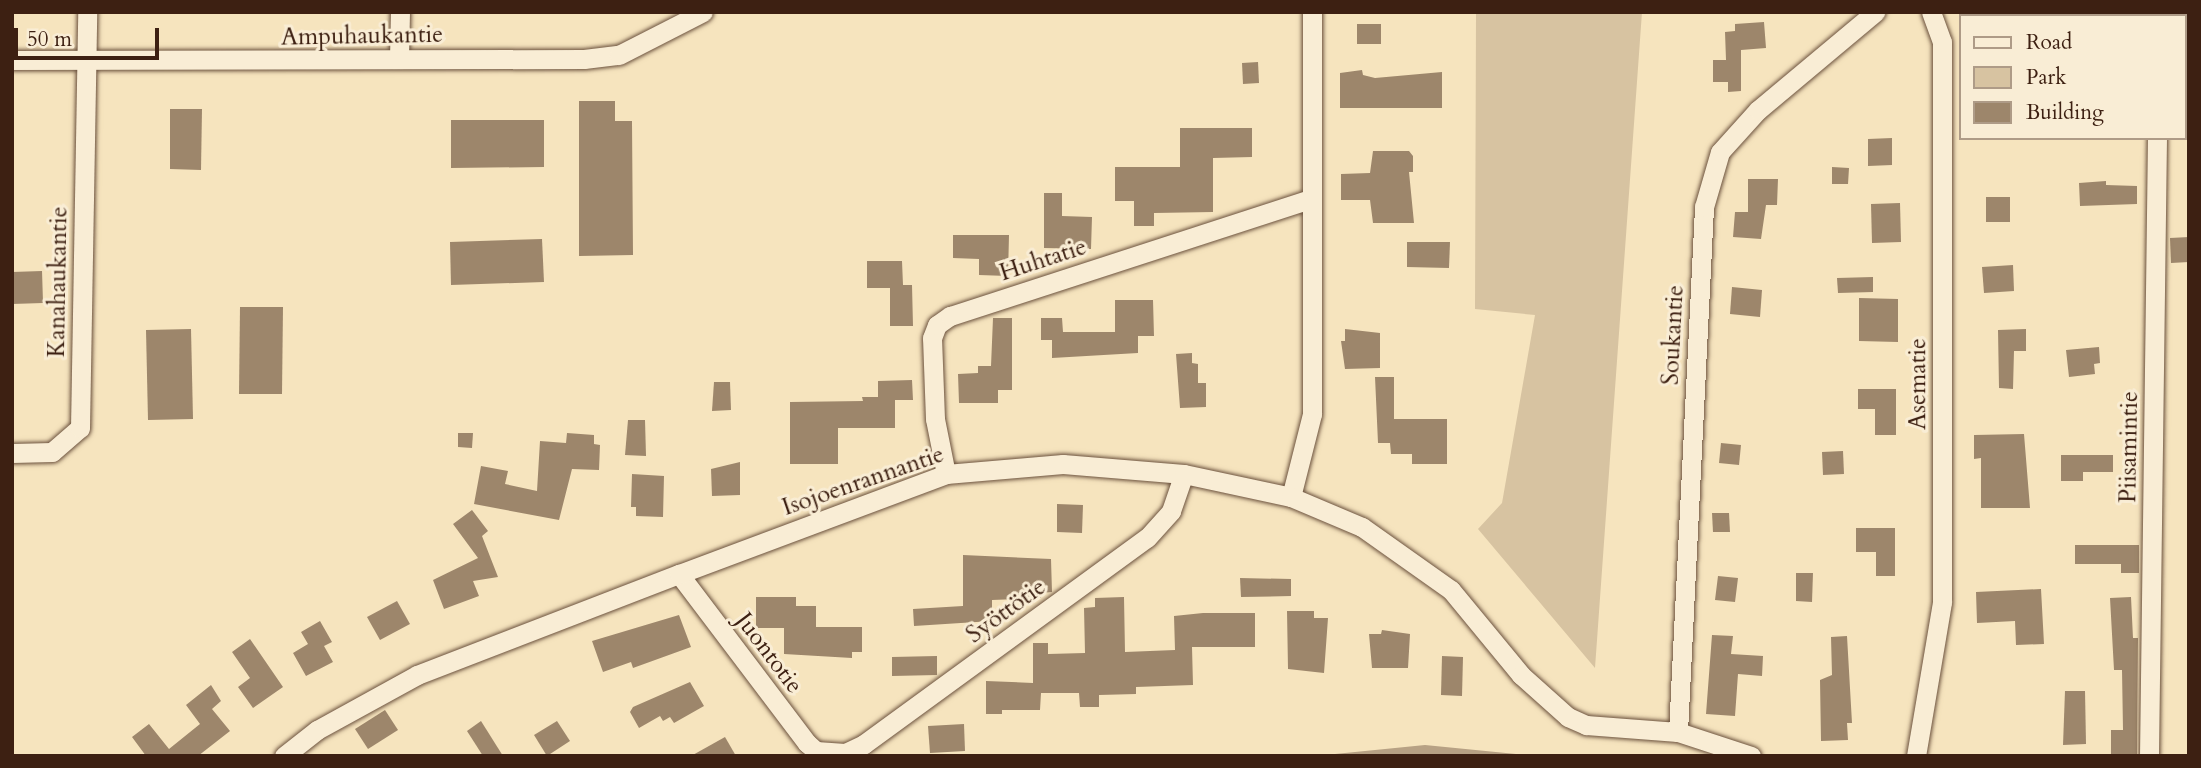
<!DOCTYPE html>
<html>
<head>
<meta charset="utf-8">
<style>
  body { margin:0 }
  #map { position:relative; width:2201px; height:768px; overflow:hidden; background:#f6e4be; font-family:Cardo,serif }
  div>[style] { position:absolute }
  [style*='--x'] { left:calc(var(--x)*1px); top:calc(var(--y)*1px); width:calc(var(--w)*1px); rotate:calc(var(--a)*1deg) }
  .green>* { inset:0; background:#d7c3a1 }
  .water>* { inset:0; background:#b7a184 }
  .building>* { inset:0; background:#9d866b }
  .roads { filter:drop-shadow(0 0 2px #6b513d) drop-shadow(0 0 2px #6b513d) }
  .minor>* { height:19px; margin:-9.5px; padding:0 9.5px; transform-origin:9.5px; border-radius:9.5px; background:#f9edd5 }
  span { translate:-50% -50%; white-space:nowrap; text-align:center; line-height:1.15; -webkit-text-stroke:6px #f9edd5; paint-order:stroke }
  .street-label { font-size:24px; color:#3d2012 }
  .frame { position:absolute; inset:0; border:14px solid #3d2012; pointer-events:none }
  .legend { position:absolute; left:1959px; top:14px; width:228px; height:126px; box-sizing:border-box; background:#f9edd5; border:2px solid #ae9b87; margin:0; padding:9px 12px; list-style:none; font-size:21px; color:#3d2012 }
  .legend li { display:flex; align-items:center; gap:14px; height:35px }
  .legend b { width:35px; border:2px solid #ae9b87 }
  .scale { position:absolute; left:14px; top:28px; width:145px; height:32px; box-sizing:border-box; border:4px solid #3d2012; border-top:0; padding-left:9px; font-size:21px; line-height:24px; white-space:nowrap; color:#3d2012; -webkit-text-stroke:5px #f9edd5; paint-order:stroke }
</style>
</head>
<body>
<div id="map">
  <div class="green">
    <div style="clip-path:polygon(1476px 12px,1642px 12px,1595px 668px,1478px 529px,1502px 503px,1535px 315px,1475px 309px)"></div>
  </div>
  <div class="water">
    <div style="clip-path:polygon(1425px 745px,1535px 756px,1309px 756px,1325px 755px)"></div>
  </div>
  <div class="building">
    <div style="clip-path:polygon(1764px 22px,1766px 48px,1741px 50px,1741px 91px,1728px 92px,1728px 82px,1713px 82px,1713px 60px,1726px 60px,1725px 32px,1735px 31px,1735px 24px)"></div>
    <div style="clip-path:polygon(1357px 24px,1381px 24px,1381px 44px,1357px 44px)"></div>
    <div style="clip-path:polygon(1258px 62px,1259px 83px,1243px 84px,1242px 63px)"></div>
    <div style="clip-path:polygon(1362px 70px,1363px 75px,1375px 78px,1442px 72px,1442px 108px,1340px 108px,1340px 73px)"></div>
    <div style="clip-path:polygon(579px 101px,615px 101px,615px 121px,632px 121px,633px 255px,579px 256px)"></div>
    <div style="clip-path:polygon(170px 109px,202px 109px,201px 170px,170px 169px)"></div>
    <div style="clip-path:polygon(451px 120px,544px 120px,544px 167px,451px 168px)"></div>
    <div style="clip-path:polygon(1180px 128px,1252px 128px,1252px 157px,1213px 158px,1213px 212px,1154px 213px,1154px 226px,1134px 226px,1134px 201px,1115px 201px,1115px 167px,1180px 167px)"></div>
    <div style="clip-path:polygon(1892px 138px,1892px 165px,1868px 166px,1868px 139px)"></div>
    <div style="clip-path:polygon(1373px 151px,1409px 151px,1413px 156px,1413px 172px,1409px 172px,1414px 223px,1373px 223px,1370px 200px,1341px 200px,1341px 174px,1370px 173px)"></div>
    <div style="clip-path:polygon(1832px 167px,1849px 168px,1848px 184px,1832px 184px)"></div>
    <div style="clip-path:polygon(1748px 179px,1778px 179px,1777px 205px,1766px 205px,1761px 239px,1733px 237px,1735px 212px,1748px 212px)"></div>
    <div style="clip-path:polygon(2106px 181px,2106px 185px,2137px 186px,2137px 204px,2080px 206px,2079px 183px)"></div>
    <div style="clip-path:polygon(1044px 193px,1062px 193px,1062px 216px,1092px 217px,1091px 249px,1044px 248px)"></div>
    <div style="clip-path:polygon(1986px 197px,2010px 197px,2010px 222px,1986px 222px)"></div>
    <div style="clip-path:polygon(1900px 203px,1901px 242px,1872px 243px,1871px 204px)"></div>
    <div style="clip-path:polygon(953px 235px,1009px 235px,1008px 276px,979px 275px,979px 259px,953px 258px)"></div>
    <div style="clip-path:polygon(2189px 237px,2189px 262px,2171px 263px,2170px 238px)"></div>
    <div style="clip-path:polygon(542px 239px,544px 282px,451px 285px,450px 242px)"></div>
    <div style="clip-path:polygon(1407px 242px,1450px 242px,1449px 268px,1407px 267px)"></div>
    <div style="clip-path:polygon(867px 261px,902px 261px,903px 285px,912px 285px,913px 326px,890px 326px,890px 288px,867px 288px)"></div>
    <div style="clip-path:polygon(2013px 265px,2014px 291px,1984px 293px,1982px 267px)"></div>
    <div style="clip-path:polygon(42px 271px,43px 303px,12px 304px,12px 272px)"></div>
    <div style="clip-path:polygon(1873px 277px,1873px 292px,1838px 293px,1837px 278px)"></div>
    <div style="clip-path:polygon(1732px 287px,1762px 290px,1760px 317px,1730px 314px)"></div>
    <div style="clip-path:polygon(1859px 298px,1898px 299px,1898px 342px,1859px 341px)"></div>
    <div style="clip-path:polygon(1115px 300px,1153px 300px,1154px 336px,1138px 336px,1138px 353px,1052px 358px,1052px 340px,1041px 340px,1041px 318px,1062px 318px,1063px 332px,1115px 332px)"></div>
    <div style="clip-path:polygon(240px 307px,283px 307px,282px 394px,239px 394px)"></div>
    <div style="clip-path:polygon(993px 318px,1012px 318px,1012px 390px,998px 390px,998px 403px,959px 403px,958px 374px,978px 373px,978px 366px,991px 366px)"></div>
    <div style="clip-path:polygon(191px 329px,193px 419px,148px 420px,146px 330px)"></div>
    <div style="clip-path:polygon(1345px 329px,1380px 333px,1380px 368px,1345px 369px,1341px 341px,1345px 341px)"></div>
    <div style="clip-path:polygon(2026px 329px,2026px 351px,2014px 351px,2013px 389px,1999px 388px,1998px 330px)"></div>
    <div style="clip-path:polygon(2099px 347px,2100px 363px,2094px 364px,2095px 374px,2069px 377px,2066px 350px)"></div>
    <div style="clip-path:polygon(1192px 353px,1192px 363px,1198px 364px,1198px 383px,1206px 383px,1206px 407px,1180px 408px,1176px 354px)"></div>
    <div style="clip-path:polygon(1375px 377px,1394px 377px,1394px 419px,1447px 419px,1447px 464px,1412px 464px,1412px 454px,1391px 454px,1390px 443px,1378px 443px)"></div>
    <div style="clip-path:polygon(912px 380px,913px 400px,895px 400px,895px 428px,838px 428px,838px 464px,790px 464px,790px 402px,863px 401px,862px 397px,878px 397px,878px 381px)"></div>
    <div style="clip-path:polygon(714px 382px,730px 382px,731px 410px,712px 411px)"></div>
    <div style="clip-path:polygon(1858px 389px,1896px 389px,1896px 435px,1875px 435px,1875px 409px,1858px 409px)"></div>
    <div style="clip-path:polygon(628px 420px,645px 420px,646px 456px,625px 455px)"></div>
    <div style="clip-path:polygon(458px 433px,473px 433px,472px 448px,458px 447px)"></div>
    <div style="clip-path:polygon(567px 433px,594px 435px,594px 444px,600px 445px,599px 470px,572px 469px,559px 520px,474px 504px,481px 466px,508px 471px,505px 484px,537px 491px,540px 441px,566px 443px)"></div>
    <div style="clip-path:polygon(2024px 434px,2030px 508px,1981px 508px,1981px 458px,1974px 459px,1974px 435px)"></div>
    <div style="clip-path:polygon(1721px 443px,1741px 445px,1739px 465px,1719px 463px)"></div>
    <div style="clip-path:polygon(1843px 451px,1844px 474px,1823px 475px,1822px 452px)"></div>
    <div style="clip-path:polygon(2061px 455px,2113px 455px,2113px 472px,2083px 472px,2083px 481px,2061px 481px)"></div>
    <div style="clip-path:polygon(740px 462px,740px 495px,712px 496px,711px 469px)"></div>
    <div style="clip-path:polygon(632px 474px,664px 476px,663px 517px,636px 516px,636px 507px,631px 507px)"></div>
    <div style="clip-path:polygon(1057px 504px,1083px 505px,1082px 533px,1057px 532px)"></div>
    <div style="clip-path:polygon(472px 510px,488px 531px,482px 536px,498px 577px,473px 581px,479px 596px,444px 609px,433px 580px,478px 558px,453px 524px)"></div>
    <div style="clip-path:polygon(1712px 513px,1729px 513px,1730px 532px,1713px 532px)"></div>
    <div style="clip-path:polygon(1856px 528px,1895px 528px,1895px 576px,1876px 576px,1876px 552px,1856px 552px)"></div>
    <div style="clip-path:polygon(2075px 545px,2139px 545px,2139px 573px,2121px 573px,2121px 564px,2075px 564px)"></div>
    <div style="clip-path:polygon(963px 555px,1051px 559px,1052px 592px,1041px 593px,1041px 598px,992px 600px,992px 621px,914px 626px,913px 609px,963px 606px)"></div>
    <div style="clip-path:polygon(1796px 573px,1813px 573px,1812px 602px,1796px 601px)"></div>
    <div style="clip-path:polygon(1718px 576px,1738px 578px,1735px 602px,1715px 600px)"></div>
    <div style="clip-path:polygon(1240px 578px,1291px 579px,1291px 596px,1241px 597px)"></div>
    <div style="clip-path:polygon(2041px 589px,2044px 644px,2016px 645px,2015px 621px,1977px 623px,1976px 592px)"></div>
    <div style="clip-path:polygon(756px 597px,796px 597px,796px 606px,816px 606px,816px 627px,862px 627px,862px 652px,852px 652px,852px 658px,784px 654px,784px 628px,756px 628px)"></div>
    <div style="clip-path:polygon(1124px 597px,1125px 652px,1175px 650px,1174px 616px,1203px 613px,1255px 613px,1255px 647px,1192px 647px,1193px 685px,1136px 687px,1136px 694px,1099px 695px,1099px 707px,1080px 707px,1079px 693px,1041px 693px,1040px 710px,1002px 710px,1002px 714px,986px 714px,986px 681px,1033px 683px,1033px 643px,1048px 643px,1048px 654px,1085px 653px,1084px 608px,1095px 607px,1095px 598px)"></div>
    <div style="clip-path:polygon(2131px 597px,2133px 638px,2138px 638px,2137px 754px,2111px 755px,2111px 730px,2123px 730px,2122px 670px,2114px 670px,2110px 598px)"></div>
    <div style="clip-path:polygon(397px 601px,410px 624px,380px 640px,367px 617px)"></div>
    <div style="clip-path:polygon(1287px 611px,1314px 611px,1314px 618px,1328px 618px,1324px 673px,1288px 669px)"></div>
    <div style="clip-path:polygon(679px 615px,691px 647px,633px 668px,631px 662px,603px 672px,592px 641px)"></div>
    <div style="clip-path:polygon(320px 621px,332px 642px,324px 646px,333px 662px,306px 676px,293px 653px,308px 644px,301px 632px)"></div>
    <div style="clip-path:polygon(1382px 630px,1410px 634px,1408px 668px,1372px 668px,1369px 634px,1381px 634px)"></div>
    <div style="clip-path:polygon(1712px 635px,1733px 636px,1731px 654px,1763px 656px,1762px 676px,1738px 674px,1735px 716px,1706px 714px)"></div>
    <div style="clip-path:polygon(1847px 636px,1852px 723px,1847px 723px,1848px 740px,1821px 741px,1820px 680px,1832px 675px,1831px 637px)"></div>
    <div style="clip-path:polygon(250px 639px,283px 687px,253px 708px,238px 687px,250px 678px,232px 652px)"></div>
    <div style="clip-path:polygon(937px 656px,937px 675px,892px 676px,892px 657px)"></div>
    <div style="clip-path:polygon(1442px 656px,1463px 657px,1462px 696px,1441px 695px)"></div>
    <div style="clip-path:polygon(690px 682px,704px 706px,674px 723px,670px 717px,663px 721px,660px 716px,639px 728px,630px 712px,633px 707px)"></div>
    <div style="clip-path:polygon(211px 685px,221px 701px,212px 709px,230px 731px,198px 756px,146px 756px,132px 737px,149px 724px,169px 749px,200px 724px,186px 705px)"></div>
    <div style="clip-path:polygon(2065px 691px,2085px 691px,2086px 744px,2063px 745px)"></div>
    <div style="clip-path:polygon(385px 710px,398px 730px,368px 749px,355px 729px)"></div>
    <div style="clip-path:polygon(481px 721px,503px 756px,483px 756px,467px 731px)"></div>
    <div style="clip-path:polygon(557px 721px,570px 741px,547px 756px,534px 735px)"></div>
    <div style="clip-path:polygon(964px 724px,965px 751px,930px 753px,928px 726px)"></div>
    <div style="clip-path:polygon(725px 737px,736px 756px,691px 756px)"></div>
  </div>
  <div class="roads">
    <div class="minor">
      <div style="--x:2159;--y:16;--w:4;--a:-90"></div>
      <div style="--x:399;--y:59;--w:47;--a:-88.8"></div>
      <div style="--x:12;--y:60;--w:572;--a:-0.1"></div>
      <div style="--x:584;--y:59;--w:35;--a:-7"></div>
      <div style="--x:619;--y:55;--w:94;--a:-27.1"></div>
      <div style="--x:12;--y:453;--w:40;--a:-1.4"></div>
      <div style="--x:52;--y:452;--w:37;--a:-41"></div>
      <div style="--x:80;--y:428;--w:416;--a:-89"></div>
      <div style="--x:946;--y:474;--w:56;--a:-101.3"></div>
      <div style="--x:935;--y:419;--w:81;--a:-92.1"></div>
      <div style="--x:932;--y:338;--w:14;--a:-69"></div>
      <div style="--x:937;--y:325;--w:16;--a:-35"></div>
      <div style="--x:950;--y:316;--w:379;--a:-18"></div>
      <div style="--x:1291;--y:497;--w:86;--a:-75.8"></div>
      <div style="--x:1312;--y:414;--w:402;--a:-90"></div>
      <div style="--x:679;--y:574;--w:212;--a:52.9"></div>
      <div style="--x:807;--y:743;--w:12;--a:42"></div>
      <div style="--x:816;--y:751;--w:29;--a:4"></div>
      <div style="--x:845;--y:753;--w:21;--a:-25"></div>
      <div style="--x:864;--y:744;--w:350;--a:-36.1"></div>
      <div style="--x:1147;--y:538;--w:36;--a:-48"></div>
      <div style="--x:1171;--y:511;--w:39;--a:-71"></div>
      <div style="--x:1678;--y:732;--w:526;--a:-87.16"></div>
      <div style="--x:1704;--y:207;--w:57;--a:-73.8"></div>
      <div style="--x:1720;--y:152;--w:57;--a:-47.9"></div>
      <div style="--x:1758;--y:110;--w:153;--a:-39.9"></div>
      <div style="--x:284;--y:756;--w:42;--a:-38.2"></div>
      <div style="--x:317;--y:730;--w:114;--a:-28.8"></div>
      <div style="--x:417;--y:675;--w:281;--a:-21.1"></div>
      <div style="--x:679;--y:574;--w:285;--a:-20.5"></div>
      <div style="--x:946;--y:474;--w:117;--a:-4.9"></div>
      <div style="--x:1063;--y:464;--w:121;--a:4.7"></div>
      <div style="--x:1184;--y:474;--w:109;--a:12.1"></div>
      <div style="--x:1291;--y:497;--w:77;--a:22.9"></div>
      <div style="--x:1362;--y:527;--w:109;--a:35.3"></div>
      <div style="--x:1451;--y:590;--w:110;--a:50.5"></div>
      <div style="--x:1521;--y:675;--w:63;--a:41.8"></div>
      <div style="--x:1568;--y:717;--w:20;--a:24"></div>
      <div style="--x:1586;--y:725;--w:92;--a:4.4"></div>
      <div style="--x:1678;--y:732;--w:77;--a:18.2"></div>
      <div style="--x:1916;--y:756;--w:156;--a:-80.4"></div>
      <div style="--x:1942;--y:602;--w:560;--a:-90"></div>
      <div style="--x:1942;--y:42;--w:32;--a:-110"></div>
      <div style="--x:2149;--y:756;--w:618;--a:-89.26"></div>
    </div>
  </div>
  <div class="street-label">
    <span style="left:362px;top:36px;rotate:-1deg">Ampuhaukantie</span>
    <span style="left:1043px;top:260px;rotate:-18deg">Huhtatie</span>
    <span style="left:58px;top:282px;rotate:-89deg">Kanahaukantie</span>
    <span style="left:1673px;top:335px;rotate:-87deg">Soukantie</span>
    <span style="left:1918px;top:384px;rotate:-90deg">Asematie</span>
    <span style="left:2129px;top:447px;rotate:-89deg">Piisamintie</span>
    <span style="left:863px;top:481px;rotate:-19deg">Isojoenrannantie</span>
    <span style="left:1006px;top:611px;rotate:-36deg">Syöttötie</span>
    <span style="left:769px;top:653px;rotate:53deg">Juontotie</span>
  </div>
  <div class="frame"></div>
  <ul class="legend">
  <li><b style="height:9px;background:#f9edd5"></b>Road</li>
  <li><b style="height:19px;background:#d7c3a1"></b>Park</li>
  <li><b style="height:19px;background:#9d866b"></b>Building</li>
  </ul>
  <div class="scale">50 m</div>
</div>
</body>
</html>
